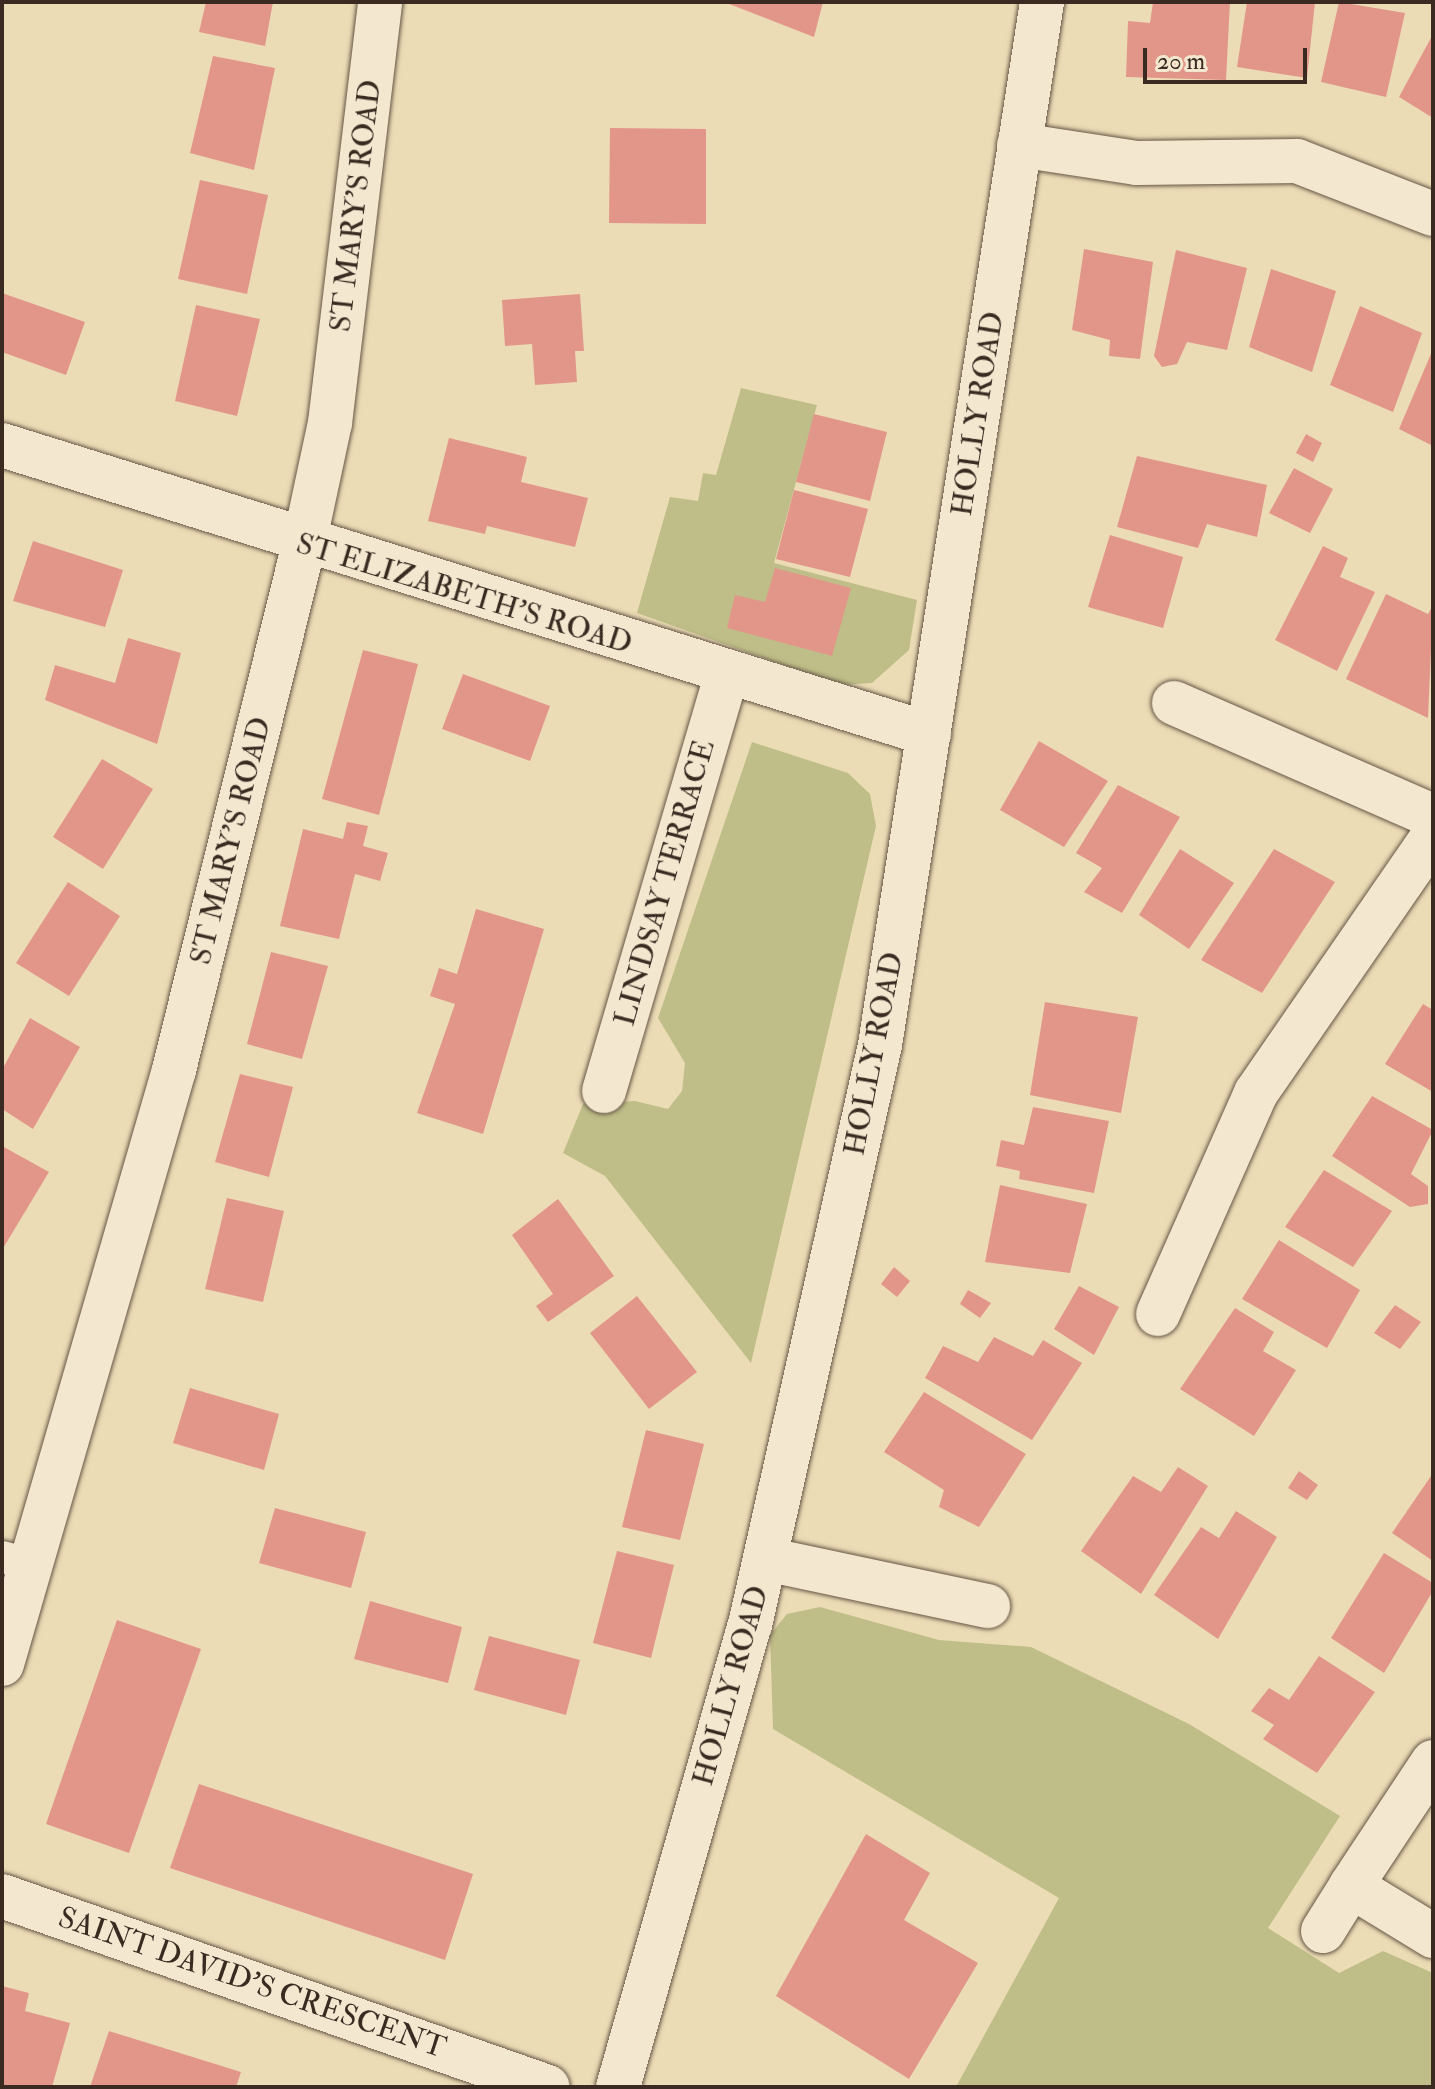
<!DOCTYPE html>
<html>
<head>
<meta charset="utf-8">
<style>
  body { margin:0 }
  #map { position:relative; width:1435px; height:2089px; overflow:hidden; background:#ecdcb5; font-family:"IM FELL Double Pica",serif }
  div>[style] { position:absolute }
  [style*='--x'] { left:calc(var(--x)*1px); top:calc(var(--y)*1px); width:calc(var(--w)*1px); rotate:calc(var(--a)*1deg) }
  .green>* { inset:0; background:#bfbe88 }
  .building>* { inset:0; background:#e29689 }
  .roads { filter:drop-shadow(0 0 2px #665647) drop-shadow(0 0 2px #665647) }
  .lane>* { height:32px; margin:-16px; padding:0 16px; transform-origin:16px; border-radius:16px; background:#f3e8cf }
  .street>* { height:44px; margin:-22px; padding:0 22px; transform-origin:22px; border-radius:22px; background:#f3e8cf }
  span { translate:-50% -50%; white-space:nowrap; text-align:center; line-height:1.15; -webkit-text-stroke:8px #f3e8cf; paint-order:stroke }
  .street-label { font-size:30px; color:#3a2a22 }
  .frame { position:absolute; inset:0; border:4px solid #3a2a22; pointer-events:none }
  .scale { position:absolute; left:1143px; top:48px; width:164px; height:36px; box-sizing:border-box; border:4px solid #3a2a22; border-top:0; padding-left:10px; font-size:24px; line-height:28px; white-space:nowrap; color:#3a2a22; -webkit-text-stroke:6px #f3e8cf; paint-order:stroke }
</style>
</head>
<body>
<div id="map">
  <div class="green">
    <div style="clip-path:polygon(741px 388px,817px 405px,774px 563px,917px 600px,909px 650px,872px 683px,840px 685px,637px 613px,670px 497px,698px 501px,703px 473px,716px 475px)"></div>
    <div style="clip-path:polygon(752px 742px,848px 773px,870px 794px,876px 826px,751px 1363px,605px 1176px,563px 1153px,583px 1104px,635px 1101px,668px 1109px,682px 1091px,685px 1063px,658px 1018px)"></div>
    <div style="clip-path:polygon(820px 1607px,939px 1640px,1031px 1647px,1189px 1724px,1340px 1816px,1268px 1928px,1339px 1973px,1383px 1951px,1433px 1973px,1433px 2087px,956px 2087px,1059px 1898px,773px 1729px,770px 1635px,787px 1614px)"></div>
  </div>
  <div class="building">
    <div style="clip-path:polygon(206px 2px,273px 2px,265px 46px,199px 32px)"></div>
    <div style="clip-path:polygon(724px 2px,823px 2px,814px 37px)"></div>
    <div style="clip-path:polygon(1153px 2px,1230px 2px,1226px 80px,1126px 77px,1128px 21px,1150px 23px)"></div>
    <div style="clip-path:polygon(1247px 2px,1315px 2px,1307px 78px,1237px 67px)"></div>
    <div style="clip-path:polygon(1339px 2px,1405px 13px,1386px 97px,1321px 82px)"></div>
    <div style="clip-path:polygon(1433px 34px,1433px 118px,1399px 97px)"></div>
    <div style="clip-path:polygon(213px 56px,275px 68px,254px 170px,190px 153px)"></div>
    <div style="clip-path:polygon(610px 128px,706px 129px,706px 224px,609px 223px)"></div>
    <div style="clip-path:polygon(200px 180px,268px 195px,247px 294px,178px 279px)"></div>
    <div style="clip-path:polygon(1084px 249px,1153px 262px,1140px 359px,1109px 356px,1110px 340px,1072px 330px)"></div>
    <div style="clip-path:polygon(1176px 250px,1247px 268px,1227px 350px,1187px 342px,1177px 364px,1162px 367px,1154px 356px)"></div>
    <div style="clip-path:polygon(1271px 269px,1336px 291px,1312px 372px,1249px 347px)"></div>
    <div style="clip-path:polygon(2px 293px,85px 322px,66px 375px,2px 352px)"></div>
    <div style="clip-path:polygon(580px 294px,584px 351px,575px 351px,577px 382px,535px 385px,532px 344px,505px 346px,502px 300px)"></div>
    <div style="clip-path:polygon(196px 305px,260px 319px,237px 416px,175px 401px)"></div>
    <div style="clip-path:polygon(1360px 306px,1422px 333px,1393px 412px,1330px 385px)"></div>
    <div style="clip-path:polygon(1433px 349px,1433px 446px,1399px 429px)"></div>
    <div style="clip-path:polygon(814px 414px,887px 432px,870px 501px,796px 482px)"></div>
    <div style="clip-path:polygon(1306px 434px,1322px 443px,1313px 462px,1296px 453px)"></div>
    <div style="clip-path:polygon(449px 438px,527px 457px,521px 482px,588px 498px,575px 547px,487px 526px,485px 534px,428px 521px)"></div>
    <div style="clip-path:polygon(1137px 456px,1267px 485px,1257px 537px,1207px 524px,1198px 548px,1117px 527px)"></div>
    <div style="clip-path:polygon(1294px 468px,1333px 489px,1310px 533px,1269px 513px)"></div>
    <div style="clip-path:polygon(794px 490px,868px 509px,850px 577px,776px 559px)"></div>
    <div style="clip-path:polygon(1110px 535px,1183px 557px,1163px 628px,1088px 607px)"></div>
    <div style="clip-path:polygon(33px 541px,123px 570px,105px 627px,13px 601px)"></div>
    <div style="clip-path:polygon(1323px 546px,1348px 558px,1340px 577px,1375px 592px,1337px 671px,1275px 640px)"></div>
    <div style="clip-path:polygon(775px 568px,851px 588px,832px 656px,727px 628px,735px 595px,765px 602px)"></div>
    <div style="clip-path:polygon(1386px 594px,1428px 614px,1433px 605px,1428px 718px,1346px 679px)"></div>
    <div style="clip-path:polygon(128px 638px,181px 653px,157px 744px,45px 700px,55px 665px,115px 683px)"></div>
    <div style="clip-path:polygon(363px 650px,418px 664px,379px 815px,322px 799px)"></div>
    <div style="clip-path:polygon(463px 674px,550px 706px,530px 761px,442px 729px)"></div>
    <div style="clip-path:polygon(1039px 741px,1108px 781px,1064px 847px,1000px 810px)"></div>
    <div style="clip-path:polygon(102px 759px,153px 789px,103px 869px,53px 837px)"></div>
    <div style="clip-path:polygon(1118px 785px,1180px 817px,1122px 913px,1084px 892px,1102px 868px,1076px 853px)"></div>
    <div style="clip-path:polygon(347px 822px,368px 826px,363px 846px,388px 853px,380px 881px,355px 874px,339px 939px,280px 926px,303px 829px,343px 839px)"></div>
    <div style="clip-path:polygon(1180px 849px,1234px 883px,1189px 949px,1139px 915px)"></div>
    <div style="clip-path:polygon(1274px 849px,1335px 882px,1262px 993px,1201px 960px)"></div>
    <div style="clip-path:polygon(68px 882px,120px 916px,69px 996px,16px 963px)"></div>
    <div style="clip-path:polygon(476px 909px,544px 929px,483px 1134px,417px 1113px,455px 1004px,430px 996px,439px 968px,457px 974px)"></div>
    <div style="clip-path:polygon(271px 952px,328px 966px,302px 1059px,247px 1044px)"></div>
    <div style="clip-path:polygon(1045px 1002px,1138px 1017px,1121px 1113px,1030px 1095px)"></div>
    <div style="clip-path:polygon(1423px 1004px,1433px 1010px,1433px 1092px,1385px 1064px)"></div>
    <div style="clip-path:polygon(30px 1018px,80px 1047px,33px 1129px,2px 1109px,2px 1070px)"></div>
    <div style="clip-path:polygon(240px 1074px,293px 1087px,269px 1177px,215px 1162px)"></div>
    <div style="clip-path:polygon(1372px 1096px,1433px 1130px,1411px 1174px,1428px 1186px,1428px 1204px,1410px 1207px,1332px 1156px)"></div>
    <div style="clip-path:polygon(1033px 1107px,1109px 1121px,1094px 1193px,1019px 1179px,1020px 1171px,996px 1166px,1001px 1140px,1024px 1145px)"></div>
    <div style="clip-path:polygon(2px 1146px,49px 1172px,2px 1250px)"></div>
    <div style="clip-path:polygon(1324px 1170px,1392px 1211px,1353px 1267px,1285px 1227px)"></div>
    <div style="clip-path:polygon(1000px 1185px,1087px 1204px,1070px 1273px,985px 1262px)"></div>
    <div style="clip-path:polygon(227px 1198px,284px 1211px,263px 1302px,205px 1289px)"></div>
    <div style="clip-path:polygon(558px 1199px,614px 1276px,548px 1322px,536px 1306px,553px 1294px,512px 1235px)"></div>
    <div style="clip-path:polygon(1279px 1240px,1360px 1290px,1327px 1348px,1242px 1299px)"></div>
    <div style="clip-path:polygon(894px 1267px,910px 1281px,897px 1297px,881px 1284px)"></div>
    <div style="clip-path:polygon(1079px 1286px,1119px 1307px,1094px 1355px,1054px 1329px)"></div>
    <div style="clip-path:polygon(968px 1290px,991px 1303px,980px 1318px,960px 1304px)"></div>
    <div style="clip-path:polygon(637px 1296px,697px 1372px,649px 1409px,590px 1333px)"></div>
    <div style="clip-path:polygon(1395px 1305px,1421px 1322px,1400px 1349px,1374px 1333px)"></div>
    <div style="clip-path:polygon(1235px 1308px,1274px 1332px,1263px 1351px,1296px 1370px,1254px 1436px,1180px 1389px)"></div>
    <div style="clip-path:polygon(994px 1337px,1033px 1356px,1043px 1340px,1082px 1363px,1032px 1440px,925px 1378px,943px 1346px,978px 1362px)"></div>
    <div style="clip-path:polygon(190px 1388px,279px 1414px,264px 1470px,173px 1443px)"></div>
    <div style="clip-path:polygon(924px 1392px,1026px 1454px,979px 1527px,939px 1507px,944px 1490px,884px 1452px)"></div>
    <div style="clip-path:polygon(646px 1430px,704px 1444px,680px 1540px,622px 1527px)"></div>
    <div style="clip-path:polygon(1178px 1467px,1208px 1486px,1141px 1594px,1081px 1551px,1133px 1476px,1161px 1492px)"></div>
    <div style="clip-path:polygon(1299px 1471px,1318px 1485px,1307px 1500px,1288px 1488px)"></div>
    <div style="clip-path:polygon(1433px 1473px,1433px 1561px,1392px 1533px)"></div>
    <div style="clip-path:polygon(275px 1508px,366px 1532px,351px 1588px,259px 1563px)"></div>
    <div style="clip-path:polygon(1236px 1511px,1277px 1537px,1218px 1639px,1154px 1595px,1201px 1527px,1219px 1538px)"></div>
    <div style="clip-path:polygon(617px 1551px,674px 1565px,651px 1658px,593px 1643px)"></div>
    <div style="clip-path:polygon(1384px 1553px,1433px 1583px,1433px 1591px,1384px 1673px,1331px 1638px)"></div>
    <div style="clip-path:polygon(370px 1601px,462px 1627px,448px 1683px,354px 1659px)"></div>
    <div style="clip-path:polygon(117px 1620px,201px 1649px,129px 1853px,46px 1824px)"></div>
    <div style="clip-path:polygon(489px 1636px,580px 1660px,566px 1715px,474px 1690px)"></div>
    <div style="clip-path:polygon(1319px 1656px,1375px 1692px,1317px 1773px,1263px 1739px,1274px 1725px,1251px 1711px,1269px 1688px,1289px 1700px)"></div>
    <div style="clip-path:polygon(199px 1784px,473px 1874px,445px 1960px,170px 1868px)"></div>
    <div style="clip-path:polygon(866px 1834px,930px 1873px,904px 1920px,978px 1963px,909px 2079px,776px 1996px)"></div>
    <div style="clip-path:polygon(2px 1986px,29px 1993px,25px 2011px,70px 2023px,52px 2087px,2px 2087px)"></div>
    <div style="clip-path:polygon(109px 2031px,241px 2072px,236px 2087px,90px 2087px)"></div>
  </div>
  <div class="roads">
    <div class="lane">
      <div style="--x:2;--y:1557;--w:30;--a:15"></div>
    </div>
    <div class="street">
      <div style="--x:1019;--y:145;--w:119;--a:8.7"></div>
      <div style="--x:1137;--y:163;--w:160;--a:-0.7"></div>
      <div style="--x:1297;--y:161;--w:146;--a:21.3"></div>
      <div style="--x:2;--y:445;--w:971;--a:17.32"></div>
      <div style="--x:1174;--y:703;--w:283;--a:23.6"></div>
      <div style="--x:604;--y:1091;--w:433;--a:-73.6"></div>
      <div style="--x:1158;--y:1314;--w:242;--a:-66.1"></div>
      <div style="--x:1256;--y:1093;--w:312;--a:-55.4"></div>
      <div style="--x:766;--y:1559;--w:227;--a:12"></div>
      <div style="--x:2;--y:1664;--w:618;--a:-73.85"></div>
      <div style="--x:174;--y:1070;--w:542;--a:-76.12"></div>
      <div style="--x:304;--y:544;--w:124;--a:-77.9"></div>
      <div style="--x:330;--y:423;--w:424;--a:-83.2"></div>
      <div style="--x:1433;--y:1762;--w:149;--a:123.5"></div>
      <div style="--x:1351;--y:1886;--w:96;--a:31.4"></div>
      <div style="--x:2;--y:1896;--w:578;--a:19.28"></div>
      <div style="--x:1323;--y:1931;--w:53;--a:-58.1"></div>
      <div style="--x:618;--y:2087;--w:480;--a:-74.1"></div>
      <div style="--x:750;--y:1625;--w:594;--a:-77.37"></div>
      <div style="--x:880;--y:1045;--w:1056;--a:-81.17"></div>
    </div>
  </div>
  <div class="street-label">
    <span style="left:356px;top:206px;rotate:-83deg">ST MARY'S ROAD</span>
    <span style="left:978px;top:414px;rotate:-81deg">HOLLY ROAD</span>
    <span style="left:464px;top:594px;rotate:17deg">ST ELIZABETH'S ROAD</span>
    <span style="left:231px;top:841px;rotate:-76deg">ST MARY'S ROAD</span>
    <span style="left:665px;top:883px;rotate:-74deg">LINDSAY TERRACE</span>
    <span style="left:874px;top:1054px;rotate:-79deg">HOLLY ROAD</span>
    <span style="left:731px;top:1686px;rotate:-74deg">HOLLY ROAD</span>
    <span style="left:252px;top:1983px;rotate:19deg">SAINT DAVID'S CRESCENT</span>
  </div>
  <div class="frame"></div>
  <div class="scale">20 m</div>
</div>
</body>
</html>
